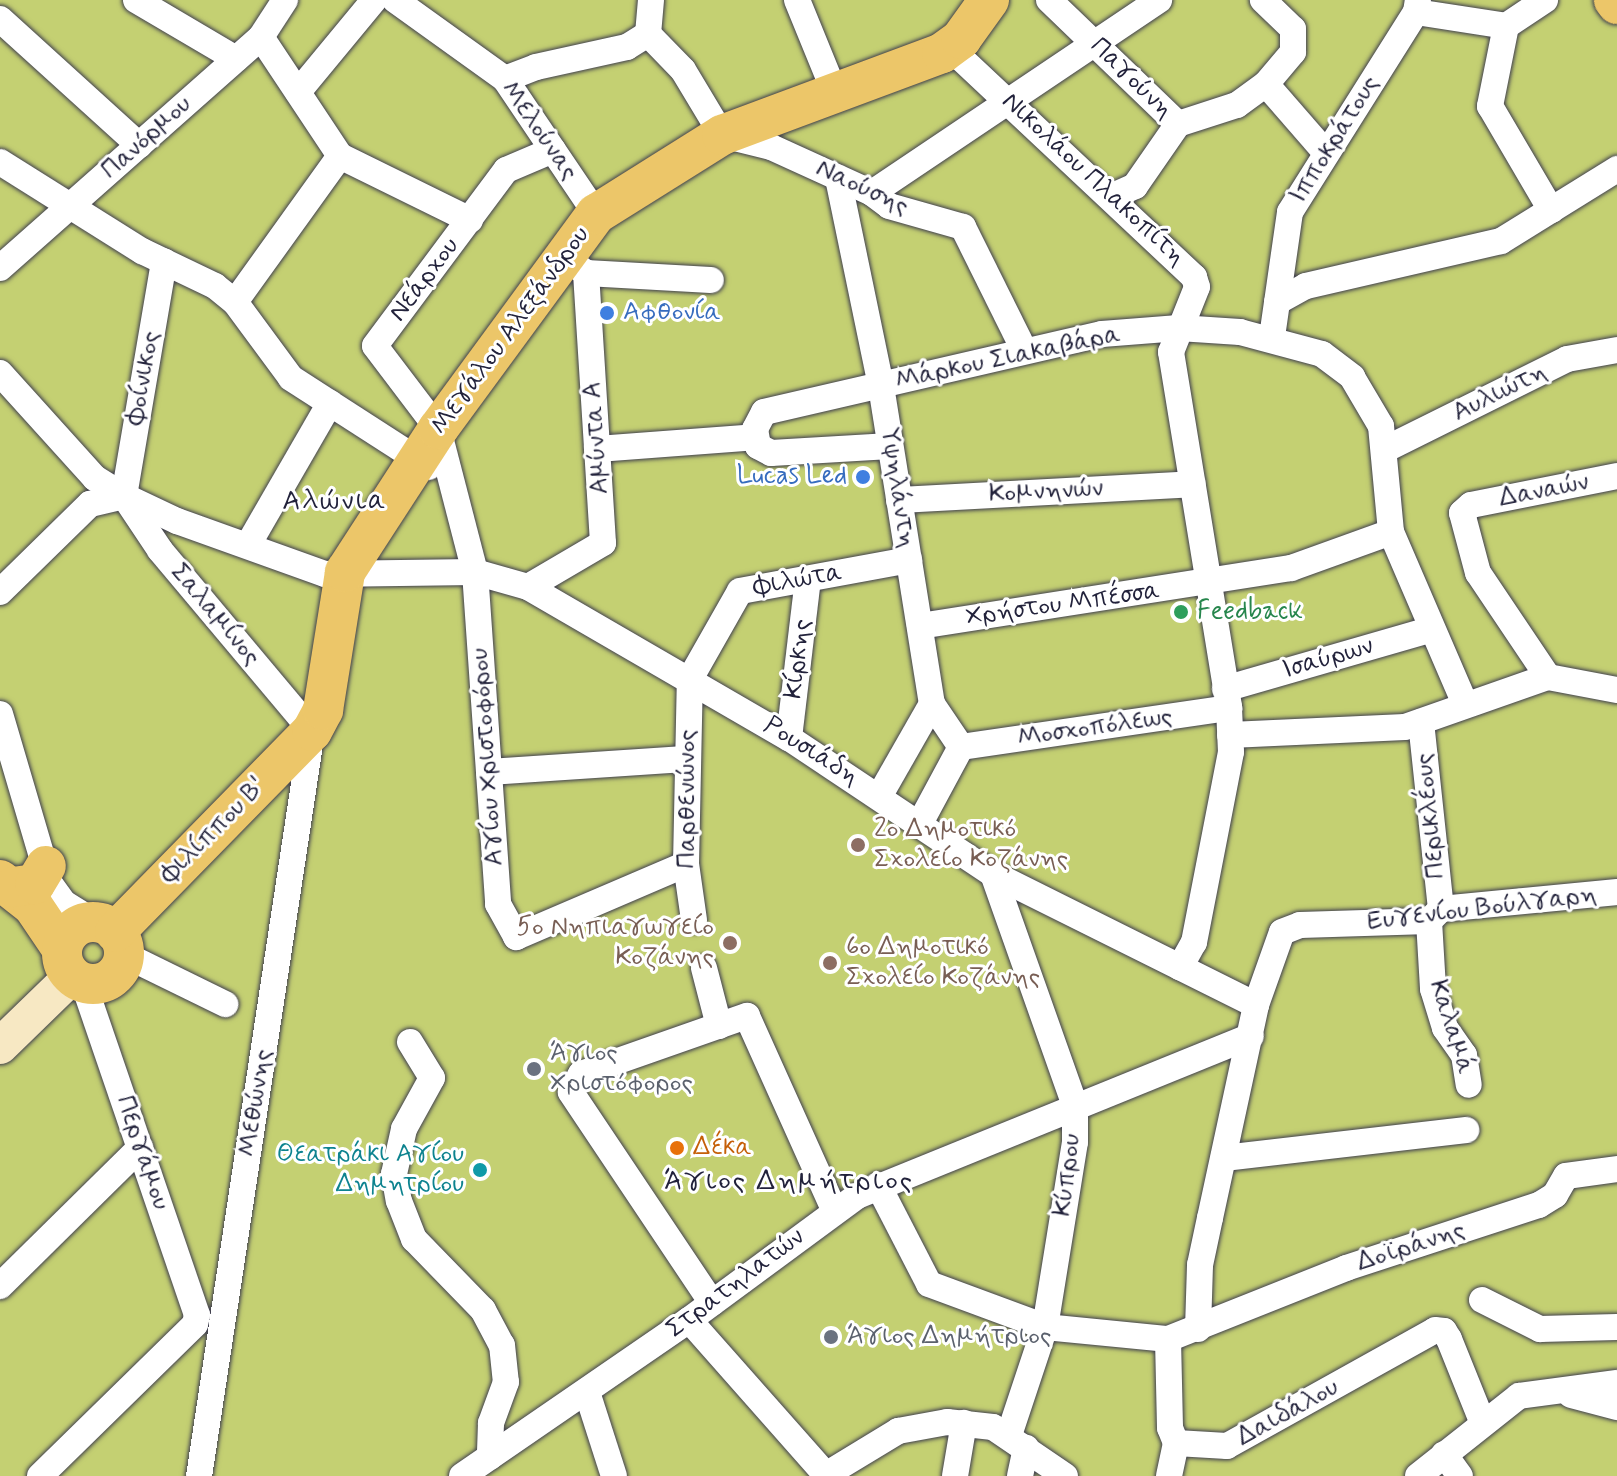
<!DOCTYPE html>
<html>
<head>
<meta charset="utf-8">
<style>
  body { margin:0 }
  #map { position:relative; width:1617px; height:1476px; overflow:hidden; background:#e7e1bd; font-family:Mynerve,sans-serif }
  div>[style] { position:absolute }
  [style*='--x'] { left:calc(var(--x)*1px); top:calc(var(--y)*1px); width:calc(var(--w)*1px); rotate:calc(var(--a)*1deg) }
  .green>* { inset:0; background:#c4d072 }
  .roads { filter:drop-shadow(0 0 2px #403f4e) drop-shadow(0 0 2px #403f4e) }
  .street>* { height:26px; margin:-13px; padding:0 13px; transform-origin:13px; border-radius:13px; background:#fff }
  .secondary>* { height:36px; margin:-18px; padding:0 18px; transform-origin:18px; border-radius:18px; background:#f7e8c3 }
  .primary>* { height:40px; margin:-20px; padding:0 20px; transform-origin:20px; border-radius:20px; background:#ecc669 }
  .primary>.ring { margin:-20px; padding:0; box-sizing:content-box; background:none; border:40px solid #ecc669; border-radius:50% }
  .dots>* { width:22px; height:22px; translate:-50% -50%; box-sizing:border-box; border:4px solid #fff; border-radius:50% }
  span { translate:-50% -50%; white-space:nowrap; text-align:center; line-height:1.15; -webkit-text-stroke:6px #fff; paint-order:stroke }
  .street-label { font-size:26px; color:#22223b }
  .shop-label { font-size:26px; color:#366cbe }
  .left { translate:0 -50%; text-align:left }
  .right { translate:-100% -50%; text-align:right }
  .leisure-label { font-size:26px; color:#27864d }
  .education-label { font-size:26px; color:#785e54 }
  .worship-label { font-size:26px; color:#5b616d }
  .food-label { font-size:26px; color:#c56008 }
  .culture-label { font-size:26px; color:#0d838f }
  .neighbourhood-label { font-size:28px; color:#22223b; letter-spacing:2px }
</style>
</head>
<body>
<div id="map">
  <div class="green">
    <div style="clip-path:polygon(0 0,1617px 0,1617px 1476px,0 1476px)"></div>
  </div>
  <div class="roads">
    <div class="street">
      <div style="--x:136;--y:0;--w:116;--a:30.5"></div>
      <div style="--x:395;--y:0;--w:135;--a:35.7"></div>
      <div style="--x:505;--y:79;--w:163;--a:56"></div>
      <div style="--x:651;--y:0;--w:34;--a:95"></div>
      <div style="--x:648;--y:34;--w:50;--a:45.8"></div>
      <div style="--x:683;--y:70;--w:76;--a:59"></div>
      <div style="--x:722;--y:135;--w:50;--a:13.8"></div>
      <div style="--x:771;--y:147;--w:111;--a:24.5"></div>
      <div style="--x:872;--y:193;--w:21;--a:37"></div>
      <div style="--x:889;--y:206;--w:77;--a:15.8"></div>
      <div style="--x:963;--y:227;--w:137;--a:63.6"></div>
      <div style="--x:797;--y:0;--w:100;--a:67.8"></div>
      <div style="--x:1049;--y:0;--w:179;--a:43.9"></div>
      <div style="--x:1416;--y:12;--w:91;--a:8.8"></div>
      <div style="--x:1506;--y:26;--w:47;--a:-33.7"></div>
      <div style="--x:0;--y:19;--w:188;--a:42.2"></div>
      <div style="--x:1506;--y:26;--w:82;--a:101.3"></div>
      <div style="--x:1490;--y:106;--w:121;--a:59.6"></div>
      <div style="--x:261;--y:37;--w:143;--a:56.4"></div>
      <div style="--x:340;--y:156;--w:145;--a:26.2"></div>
      <div style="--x:950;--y:48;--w:335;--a:43.2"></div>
      <div style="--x:1194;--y:277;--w:10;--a:73"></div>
      <div style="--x:1197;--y:287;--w:70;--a:111.8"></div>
      <div style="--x:1171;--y:352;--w:361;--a:80.7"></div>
      <div style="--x:1229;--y:708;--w:44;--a:87.4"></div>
      <div style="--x:1231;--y:752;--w:194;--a:101"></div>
      <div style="--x:1194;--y:942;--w:29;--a:119"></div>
      <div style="--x:505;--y:79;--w:33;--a:-21"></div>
      <div style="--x:536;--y:67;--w:93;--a:-12.4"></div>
      <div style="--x:627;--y:47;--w:25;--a:-32"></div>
      <div style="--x:1266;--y:84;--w:91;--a:49"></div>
      <div style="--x:298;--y:92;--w:119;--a:-50.4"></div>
      <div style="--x:553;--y:150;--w:51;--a:156.9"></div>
      <div style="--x:506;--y:170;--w:219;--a:126.7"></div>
      <div style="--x:375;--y:346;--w:104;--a:52.8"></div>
      <div style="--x:438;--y:429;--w:148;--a:75.5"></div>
      <div style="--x:475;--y:572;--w:333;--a:86"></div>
      <div style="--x:498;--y:904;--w:38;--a:61"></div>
      <div style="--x:516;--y:937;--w:185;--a:-23.2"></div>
      <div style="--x:0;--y:162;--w:168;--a:32.1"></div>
      <div style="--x:142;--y:251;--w:81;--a:25.6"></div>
      <div style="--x:215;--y:286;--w:26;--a:39"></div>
      <div style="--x:235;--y:302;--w:94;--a:53.6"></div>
      <div style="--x:291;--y:378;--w:164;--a:32.8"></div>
      <div style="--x:838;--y:178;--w:212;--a:78.3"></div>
      <div style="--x:881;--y:386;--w:322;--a:80.9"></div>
      <div style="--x:932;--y:704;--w:52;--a:56"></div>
      <div style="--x:961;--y:747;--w:86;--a:118.3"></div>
      <div style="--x:872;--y:193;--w:346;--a:-33.9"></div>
      <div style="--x:1113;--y:196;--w:24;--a:-24"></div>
      <div style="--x:1135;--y:186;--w:75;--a:-55.3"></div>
      <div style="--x:1178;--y:124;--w:62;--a:-17.9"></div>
      <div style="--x:1237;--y:105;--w:36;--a:-36"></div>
      <div style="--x:1266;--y:84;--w:42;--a:-49.8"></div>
      <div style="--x:1293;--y:52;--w:23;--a:-90"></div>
      <div style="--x:1293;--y:29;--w:42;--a:-136"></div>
      <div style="--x:0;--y:268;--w:349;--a:-41.5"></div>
      <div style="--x:261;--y:37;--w:44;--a:-57"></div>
      <div style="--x:586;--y:273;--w:125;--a:3.2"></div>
      <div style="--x:235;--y:302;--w:180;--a:-54.3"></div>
      <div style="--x:1277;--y:302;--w:33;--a:-29"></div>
      <div style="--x:1306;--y:286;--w:200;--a:-13"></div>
      <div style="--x:1501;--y:241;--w:137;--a:-31.8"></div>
      <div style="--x:1272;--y:337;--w:126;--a:-81.8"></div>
      <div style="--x:1290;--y:212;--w:236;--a:-57.8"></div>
      <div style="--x:1416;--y:12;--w:12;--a:-81"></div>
      <div style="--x:0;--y:373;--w:142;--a:47.9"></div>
      <div style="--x:95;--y:478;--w:34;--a:32"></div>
      <div style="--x:124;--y:496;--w:59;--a:25.3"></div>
      <div style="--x:177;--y:521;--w:157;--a:19.7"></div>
      <div style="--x:325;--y:574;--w:150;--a:-0.8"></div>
      <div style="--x:475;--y:572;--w:55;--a:15.8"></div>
      <div style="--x:528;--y:587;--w:302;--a:30.1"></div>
      <div style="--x:789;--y:738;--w:245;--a:33.7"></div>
      <div style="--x:993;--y:874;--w:294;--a:26.5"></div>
      <div style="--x:890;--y:446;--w:119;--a:176.6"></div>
      <div style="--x:771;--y:453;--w:15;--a:-152"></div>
      <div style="--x:758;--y:446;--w:17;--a:-100"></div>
      <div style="--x:755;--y:429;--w:19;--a:-62"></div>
      <div style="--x:764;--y:412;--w:347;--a:-13"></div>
      <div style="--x:1102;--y:334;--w:77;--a:-4.5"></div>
      <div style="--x:1179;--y:328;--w:61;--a:3.8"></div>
      <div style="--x:1240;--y:332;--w:85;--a:15"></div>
      <div style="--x:1322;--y:354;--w:38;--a:37"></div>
      <div style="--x:1352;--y:377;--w:57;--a:59.4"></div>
      <div style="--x:1381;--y:426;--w:106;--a:84.6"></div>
      <div style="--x:1391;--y:532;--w:187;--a:66.7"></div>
      <div style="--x:597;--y:449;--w:158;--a:-4.3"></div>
      <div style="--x:1386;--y:449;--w:202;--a:-26.4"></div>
      <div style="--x:1567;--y:359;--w:51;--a:-10.2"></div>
      <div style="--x:124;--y:496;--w:65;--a:56.3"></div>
      <div style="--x:160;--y:550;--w:236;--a:50"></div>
      <div style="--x:312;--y:731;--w:754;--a:98.62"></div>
      <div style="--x:124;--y:496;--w:238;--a:-80.3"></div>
      <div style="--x:899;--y:500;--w:294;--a:-3.1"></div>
      <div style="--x:248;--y:545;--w:164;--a:-60"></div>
      <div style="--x:528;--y:587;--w:87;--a:-30.4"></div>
      <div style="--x:603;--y:543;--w:271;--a:-93.6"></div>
      <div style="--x:586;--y:273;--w:26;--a:-143"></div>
      <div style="--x:0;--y:592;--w:126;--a:-44.4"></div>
      <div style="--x:90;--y:504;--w:35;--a:-13"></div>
      <div style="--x:920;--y:626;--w:376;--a:-8.9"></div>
      <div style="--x:1291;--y:568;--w:106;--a:-19.8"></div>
      <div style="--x:1548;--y:677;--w:125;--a:-123.9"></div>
      <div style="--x:1478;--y:573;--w:62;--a:-104.9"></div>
      <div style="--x:1462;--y:513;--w:12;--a:-42"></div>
      <div style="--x:1471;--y:505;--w:149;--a:-11.2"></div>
      <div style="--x:1225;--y:689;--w:213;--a:-16.1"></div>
      <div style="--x:0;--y:714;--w:177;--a:73.6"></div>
      <div style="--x:50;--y:884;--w:24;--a:54"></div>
      <div style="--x:64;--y:903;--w:36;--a:32"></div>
      <div style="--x:1421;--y:722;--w:188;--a:83.9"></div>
      <div style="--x:1230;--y:735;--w:175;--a:-2.6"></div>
      <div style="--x:1405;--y:727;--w:151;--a:-19.3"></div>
      <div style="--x:1548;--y:677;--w:70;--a:10.7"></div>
      <div style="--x:789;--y:738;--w:160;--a:-83.2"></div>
      <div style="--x:961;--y:747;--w:271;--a:-8.3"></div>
      <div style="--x:489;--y:772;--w:196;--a:-3.8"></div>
      <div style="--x:880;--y:795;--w:105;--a:-60.3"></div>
      <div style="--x:993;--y:874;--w:246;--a:70.5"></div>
      <div style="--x:1075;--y:1106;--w:36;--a:90"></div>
      <div style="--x:1075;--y:1142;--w:187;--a:99.2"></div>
      <div style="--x:1045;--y:1327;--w:114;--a:108.4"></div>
      <div style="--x:694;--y:920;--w:57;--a:-98.1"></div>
      <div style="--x:686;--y:864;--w:185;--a:-88.8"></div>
      <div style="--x:690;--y:679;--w:101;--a:-60.4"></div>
      <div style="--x:740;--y:591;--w:172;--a:-10.4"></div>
      <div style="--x:1429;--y:921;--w:68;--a:86.6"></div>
      <div style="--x:1433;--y:989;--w:41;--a:72.9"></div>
      <div style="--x:1445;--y:1028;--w:33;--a:55"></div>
      <div style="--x:1464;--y:1055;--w:30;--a:81"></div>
      <div style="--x:123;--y:954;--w:114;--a:26.1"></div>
      <div style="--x:704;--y:968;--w:60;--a:75.5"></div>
      <div style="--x:410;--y:1042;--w:42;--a:58.6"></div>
      <div style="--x:432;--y:1078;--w:58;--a:118.8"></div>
      <div style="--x:404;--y:1129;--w:46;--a:102.5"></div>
      <div style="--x:394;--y:1174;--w:27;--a:80"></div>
      <div style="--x:399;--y:1201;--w:41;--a:68.5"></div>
      <div style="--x:414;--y:1239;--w:99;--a:45.8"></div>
      <div style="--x:483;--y:1310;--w:40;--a:62"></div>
      <div style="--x:502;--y:1345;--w:37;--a:84"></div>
      <div style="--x:506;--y:1382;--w:44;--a:110.1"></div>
      <div style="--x:491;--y:1423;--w:34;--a:92"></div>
      <div style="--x:1224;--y:1158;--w:244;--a:-6.6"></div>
      <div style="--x:878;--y:1185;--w:111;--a:62.7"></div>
      <div style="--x:929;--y:1284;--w:124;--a:20.3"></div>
      <div style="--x:1045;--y:1327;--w:124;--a:5.6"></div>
      <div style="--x:1168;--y:1339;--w:192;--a:-21.7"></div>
      <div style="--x:1346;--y:1268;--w:203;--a:-18.1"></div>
      <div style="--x:1539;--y:1205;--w:19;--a:-32"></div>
      <div style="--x:1555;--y:1195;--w:22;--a:-60"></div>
      <div style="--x:1566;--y:1176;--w:51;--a:-7.8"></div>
      <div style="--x:0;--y:1286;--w:197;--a:-44.6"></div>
      <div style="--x:1482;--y:1300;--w:65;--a:26.6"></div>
      <div style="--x:1540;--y:1329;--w:77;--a:-1.5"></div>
      <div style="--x:712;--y:1303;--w:254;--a:-123.8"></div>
      <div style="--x:571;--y:1092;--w:21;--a:-61"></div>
      <div style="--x:581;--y:1074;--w:176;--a:-19.3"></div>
      <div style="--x:747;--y:1016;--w:213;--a:65.8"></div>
      <div style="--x:689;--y:1320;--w:208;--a:48.5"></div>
      <div style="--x:1198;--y:1329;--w:64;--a:-88.2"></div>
      <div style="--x:1200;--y:1265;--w:48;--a:-78"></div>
      <div style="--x:1210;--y:1218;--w:218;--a:-77.8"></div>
      <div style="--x:1256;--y:1005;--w:77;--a:-70.4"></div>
      <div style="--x:1282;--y:932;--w:19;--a:-21"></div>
      <div style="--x:1300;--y:925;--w:129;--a:-1.8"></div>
      <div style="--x:1429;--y:921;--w:17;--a:-45"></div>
      <div style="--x:1441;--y:909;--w:177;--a:-5.5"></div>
      <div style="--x:1168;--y:1339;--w:89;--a:88.7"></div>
      <div style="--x:1170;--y:1428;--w:16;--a:68"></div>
      <div style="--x:1176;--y:1443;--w:51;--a:3.4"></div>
      <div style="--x:1227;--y:1446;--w:238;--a:-29.1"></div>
      <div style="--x:1435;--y:1330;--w:9;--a:6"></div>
      <div style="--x:1444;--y:1331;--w:9;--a:58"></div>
      <div style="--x:1449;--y:1339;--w:88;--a:68.1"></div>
      <div style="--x:587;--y:1392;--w:88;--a:72.2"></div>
      <div style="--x:1571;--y:1395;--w:48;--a:14.6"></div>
      <div style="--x:1444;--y:1454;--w:27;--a:54"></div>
      <div style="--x:40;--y:1476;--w:217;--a:-44.4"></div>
      <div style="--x:195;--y:1324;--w:9;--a:-77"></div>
      <div style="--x:197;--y:1315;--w:352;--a:-108.9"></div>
      <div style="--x:462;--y:1476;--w:275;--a:-34.5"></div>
      <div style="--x:689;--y:1320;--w:209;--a:-36.4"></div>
      <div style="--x:857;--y:1196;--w:425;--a:-22.1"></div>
      <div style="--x:824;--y:1476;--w:87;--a:-31.3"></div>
      <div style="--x:898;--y:1431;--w:50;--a:-10.4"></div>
      <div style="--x:947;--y:1422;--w:46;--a:6.2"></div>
      <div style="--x:993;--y:1427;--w:87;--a:34.2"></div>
      <div style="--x:955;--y:1476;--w:54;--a:-80.4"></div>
      <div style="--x:1020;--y:1476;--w:29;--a:-78"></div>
      <div style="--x:1169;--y:1476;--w:34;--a:-78"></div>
      <div style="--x:1418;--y:1476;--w:129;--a:-38.4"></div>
      <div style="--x:1519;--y:1396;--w:99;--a:-7.6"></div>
    </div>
    <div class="secondary">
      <div style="--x:0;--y:1046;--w:100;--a:-44.2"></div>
    </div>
    <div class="primary">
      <div style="--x:1614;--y:0;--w:5;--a:53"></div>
      <div style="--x:0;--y:880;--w:42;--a:38.2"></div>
      <div style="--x:33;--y:906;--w:52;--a:56"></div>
      <div style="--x:13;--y:887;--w:22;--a:-8"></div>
      <div style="--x:35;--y:884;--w:21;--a:-59"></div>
      <div class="ring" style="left:62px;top:922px;width:22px;height:22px"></div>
      <div style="--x:115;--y:932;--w:281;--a:-45.6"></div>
      <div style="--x:312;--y:731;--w:24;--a:-62"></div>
      <div style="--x:323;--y:710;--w:140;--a:-80.9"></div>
      <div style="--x:345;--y:572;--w:171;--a:-57"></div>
      <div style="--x:438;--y:429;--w:267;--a:-53.7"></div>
      <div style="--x:596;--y:214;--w:149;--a:-32.1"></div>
      <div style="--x:722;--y:135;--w:235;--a:-20.4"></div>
      <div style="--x:942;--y:53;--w:24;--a:-36"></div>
      <div style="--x:961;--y:39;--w:48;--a:-54.3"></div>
    </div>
  </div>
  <div class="dots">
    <div style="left:607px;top:313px;background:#3f7fe0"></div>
    <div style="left:863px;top:477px;background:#3f7fe0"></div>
    <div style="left:1181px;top:612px;background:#2e9e5b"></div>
    <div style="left:858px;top:845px;background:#8d6e63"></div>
    <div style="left:730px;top:943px;background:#8d6e63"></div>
    <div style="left:830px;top:963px;background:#8d6e63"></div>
    <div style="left:534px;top:1069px;background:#6b7280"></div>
    <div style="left:677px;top:1148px;background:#e8710a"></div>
    <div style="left:480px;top:1170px;background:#0f9aa8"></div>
    <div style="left:831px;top:1337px;background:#6b7280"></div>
  </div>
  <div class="street-label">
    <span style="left:1131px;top:79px;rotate:44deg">Παγούνη</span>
    <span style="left:539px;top:131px;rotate:55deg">Μελούνας</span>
    <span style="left:147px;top:138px;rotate:-42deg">Πανόρμου</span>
    <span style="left:1335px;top:140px;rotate:-58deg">Ιπποκράτους</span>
    <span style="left:1093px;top:180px;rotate:43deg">Νικολάου Πλακοπίτη</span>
    <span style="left:862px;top:188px;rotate:25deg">Ναούσης</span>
    <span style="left:425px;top:280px;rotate:-53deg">Νεάρχου</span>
    <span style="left:511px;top:331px;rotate:-54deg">Μεγάλου Αλεξάνδρου</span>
    <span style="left:1008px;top:358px;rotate:-12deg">Μάρκου Σιακαβάρα</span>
    <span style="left:144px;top:378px;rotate:-80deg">Φοίνικος</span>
    <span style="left:1500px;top:393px;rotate:-26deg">Αυλιώτη</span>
    <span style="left:597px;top:438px;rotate:-94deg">Αμύντα A</span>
    <span style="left:897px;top:488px;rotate:81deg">Υψηλάντη</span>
    <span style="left:1544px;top:491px;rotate:-11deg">Δαναών</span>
    <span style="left:1046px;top:492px;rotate:-3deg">Κομνηνών</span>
    <span style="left:798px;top:581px;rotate:-10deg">Φιλώτα</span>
    <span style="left:1063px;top:605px;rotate:-8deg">Χρήστου Μπέσσα</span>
    <span style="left:215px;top:615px;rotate:50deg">Σαλαμίνος</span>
    <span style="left:799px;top:659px;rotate:-83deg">Κίρκης</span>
    <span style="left:1328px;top:659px;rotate:-16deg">Ισαύρων</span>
    <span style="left:1095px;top:728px;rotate:-8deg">Μοσχοπόλεως</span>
    <span style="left:811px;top:752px;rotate:32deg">Ρουσιάδη</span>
    <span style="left:488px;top:757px;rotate:-94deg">Αγίου Χριστοφόρου</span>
    <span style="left:688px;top:799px;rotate:-90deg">Παρθενώνος</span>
    <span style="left:1431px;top:816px;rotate:-96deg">Περικλέους</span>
    <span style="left:214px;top:831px;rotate:-45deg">Φιλίππου Β'</span>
    <span style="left:1482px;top:909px;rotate:-7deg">Ευγενίου Βούλγαρη</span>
    <span style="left:1451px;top:1027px;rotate:72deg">Καλαμά</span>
    <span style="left:256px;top:1103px;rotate:-81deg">Μεθώνης</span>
    <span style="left:142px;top:1153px;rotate:71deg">Περγάμου</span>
    <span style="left:1068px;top:1175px;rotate:-83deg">Κύπρου</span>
    <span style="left:1411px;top:1247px;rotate:-18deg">Δοϊράνης</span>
    <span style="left:736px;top:1284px;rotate:-37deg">Στρατηλατών</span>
    <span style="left:1288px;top:1413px;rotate:-29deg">Δαιδάλου</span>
  </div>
  <div class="shop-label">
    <span class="left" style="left:623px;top:313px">Αφθονία</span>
    <span class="right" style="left:847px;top:477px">Lucas Led</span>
  </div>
  <div class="leisure-label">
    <span class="left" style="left:1197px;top:612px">Feedback</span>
  </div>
  <div class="education-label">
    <span class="left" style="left:874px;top:845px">2ο Δημοτικό<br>Σχολείο Κοζάνης</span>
    <span class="right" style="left:714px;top:943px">5ο Νηπιαγωγείο<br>Κοζάνης</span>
    <span class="left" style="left:846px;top:963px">6ο Δημοτικό<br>Σχολείο Κοζάνης</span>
  </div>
  <div class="worship-label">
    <span class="left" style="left:550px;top:1069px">Άγιος<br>Χριστόφορος</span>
    <span class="left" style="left:847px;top:1337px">Άγιος Δημήτριος</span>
  </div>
  <div class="food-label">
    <span class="left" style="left:693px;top:1148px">Δέκα</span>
  </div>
  <div class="culture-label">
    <span class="right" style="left:464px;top:1170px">Θεατράκι Αγίου<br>Δημητρίου</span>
  </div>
  <div class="neighbourhood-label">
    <span style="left:335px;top:502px">Αλώνια</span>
    <span style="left:789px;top:1182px">Άγιος Δημήτριος</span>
  </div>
</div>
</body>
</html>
